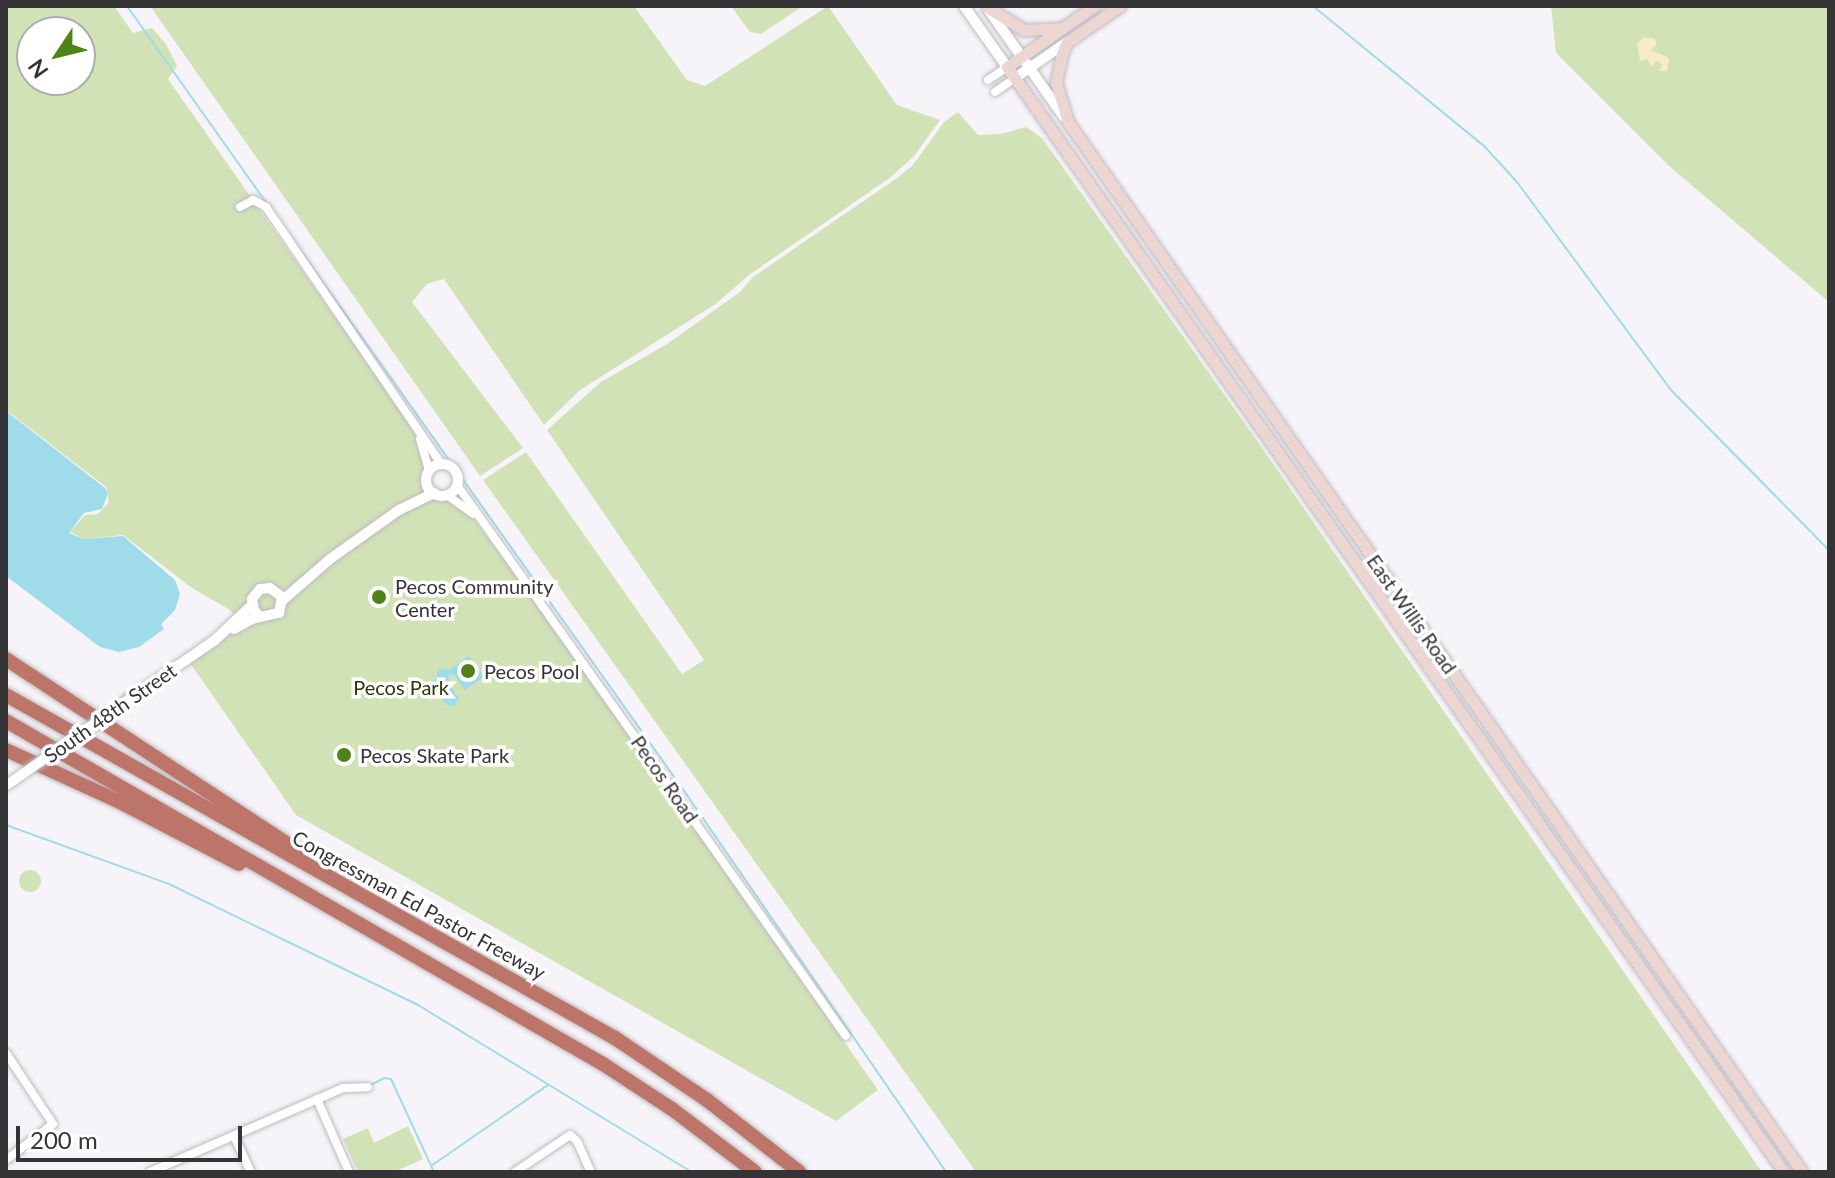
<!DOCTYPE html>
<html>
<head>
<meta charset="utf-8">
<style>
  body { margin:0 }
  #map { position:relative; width:1835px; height:1178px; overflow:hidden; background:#f7f4f9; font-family:Lato,sans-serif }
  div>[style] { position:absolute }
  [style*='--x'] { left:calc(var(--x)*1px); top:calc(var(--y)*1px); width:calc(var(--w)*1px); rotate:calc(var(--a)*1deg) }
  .green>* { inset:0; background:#d2e2b7 }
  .round { border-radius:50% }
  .sand>* { inset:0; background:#f6ecc7 }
  .water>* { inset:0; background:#9fdbe8 }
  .stream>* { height:2px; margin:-1px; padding:0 1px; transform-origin:1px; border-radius:1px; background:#9fdbe8 }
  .roads { filter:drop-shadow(0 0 2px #bebbc0) drop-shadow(0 0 2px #bebbc0) }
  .minor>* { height:8px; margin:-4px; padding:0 4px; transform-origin:4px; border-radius:4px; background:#fff }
  .tertiary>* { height:10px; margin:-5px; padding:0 5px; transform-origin:5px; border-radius:5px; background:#fff }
  .tertiary>.ring { margin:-5px; padding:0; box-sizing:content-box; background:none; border:10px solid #fff; border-radius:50% }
  .secondary>* { height:11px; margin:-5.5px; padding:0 5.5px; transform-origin:5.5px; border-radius:5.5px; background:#ebd6d2 }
  .motorway>* { height:14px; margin:-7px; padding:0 7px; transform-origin:7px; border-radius:7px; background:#bd7569 }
  .bridges { filter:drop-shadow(0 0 2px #bebbc0) drop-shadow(0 0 2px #bebbc0) }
  .tertiary-bridge>* { height:10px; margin:-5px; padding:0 5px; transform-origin:5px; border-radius:5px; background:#fff }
  .dots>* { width:22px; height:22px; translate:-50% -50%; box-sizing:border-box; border:4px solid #fff; border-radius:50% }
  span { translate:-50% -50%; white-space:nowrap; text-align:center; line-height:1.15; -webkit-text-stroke:7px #fff; paint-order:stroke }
  .poi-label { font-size:20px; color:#343335 }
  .left { translate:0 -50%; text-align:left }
  .street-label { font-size:20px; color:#343335 }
  .park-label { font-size:20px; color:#2a3803 }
  .frame { position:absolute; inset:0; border:8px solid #343335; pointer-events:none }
  .north { position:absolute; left:16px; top:16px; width:80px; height:80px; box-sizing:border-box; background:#fff; border:2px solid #aeadae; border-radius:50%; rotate:235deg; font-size:22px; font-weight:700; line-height:32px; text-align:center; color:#343335 }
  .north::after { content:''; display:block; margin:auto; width:28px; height:36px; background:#4f8217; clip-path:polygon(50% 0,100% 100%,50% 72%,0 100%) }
  .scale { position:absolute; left:16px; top:1126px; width:226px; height:36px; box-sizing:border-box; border:4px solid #343335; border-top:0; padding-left:10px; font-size:24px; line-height:28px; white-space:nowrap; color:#343335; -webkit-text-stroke:6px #fff; paint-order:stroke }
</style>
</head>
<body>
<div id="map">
  <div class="green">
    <div style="clip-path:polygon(evenodd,6px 6px,114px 6px,133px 33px,152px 28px,166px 44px,177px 66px,168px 79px,402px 413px,415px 434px,426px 467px,423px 474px,441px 499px,452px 501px,476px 522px,524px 585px,878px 1090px,836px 1121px,296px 815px,190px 663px,243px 626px,230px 610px,192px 588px,123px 535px,84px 539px,70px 532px,85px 515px,98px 514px,109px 502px,106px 487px,6px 410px,6px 6px,32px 32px,80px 32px,80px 80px,32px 80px,32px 32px)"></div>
    <div style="clip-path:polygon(150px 6px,634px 6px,687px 80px,705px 86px,828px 6px,897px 105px,940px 120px,915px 155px,891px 177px,749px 275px,717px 303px,580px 390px,544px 425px,444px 279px,427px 284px,412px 302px,523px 448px,480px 476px)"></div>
    <div style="clip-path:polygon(731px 6px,803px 6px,761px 34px,750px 32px)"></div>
    <div style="clip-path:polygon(1551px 6px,1829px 6px,1829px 302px,1669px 166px,1556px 53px)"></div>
    <div style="clip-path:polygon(958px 112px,978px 135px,1001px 134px,1026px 127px,1042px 138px,1260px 445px,1762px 1172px,976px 1172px,483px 480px,526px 452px,682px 674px,704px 660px,547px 430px,601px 382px,667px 344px,740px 292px,753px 277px,897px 178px,913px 165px,944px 122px)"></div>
    <div class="round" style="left:19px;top:870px;width:22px;height:22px"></div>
    <div style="clip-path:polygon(408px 1126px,423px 1159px,394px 1172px,358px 1172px,343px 1139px,368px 1128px,374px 1143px)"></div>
  </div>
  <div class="sand">
    <div style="clip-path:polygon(1644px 37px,1655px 39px,1657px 44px,1651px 50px,1669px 58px,1667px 71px,1659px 71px,1662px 65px,1657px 60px,1651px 67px,1648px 59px,1640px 61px,1637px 44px)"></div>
  </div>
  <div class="water">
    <div style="clip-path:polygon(6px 411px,105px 488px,108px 494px,102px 509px,84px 513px,69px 533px,84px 539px,123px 536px,175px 580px,180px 594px,175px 610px,161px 624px,164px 629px,139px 647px,119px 652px,100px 647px,6px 576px)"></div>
    <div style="clip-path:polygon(469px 656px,484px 677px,465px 690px,454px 675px,449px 675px,449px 683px,459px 698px,455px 706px,446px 705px,440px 695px,423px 693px,423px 686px,436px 679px,438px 669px,449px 670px)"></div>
  </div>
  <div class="stream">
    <div style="--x:127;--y:6;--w:244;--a:54.7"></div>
    <div style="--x:1313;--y:6;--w:222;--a:39.3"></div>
    <div style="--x:1485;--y:147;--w:47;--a:47.6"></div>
    <div style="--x:1517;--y:182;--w:259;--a:53.5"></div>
    <div style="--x:1671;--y:390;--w:225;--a:45.4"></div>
    <div style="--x:290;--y:236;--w:686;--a:54.62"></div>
    <div style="--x:687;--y:795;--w:457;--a:55.5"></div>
    <div style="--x:6;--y:825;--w:173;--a:19.9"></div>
    <div style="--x:169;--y:884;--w:277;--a:25.9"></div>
    <div style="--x:418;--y:1005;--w:321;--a:31.4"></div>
    <div style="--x:369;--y:1086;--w:17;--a:-28"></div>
    <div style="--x:384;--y:1078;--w:7;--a:8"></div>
    <div style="--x:391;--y:1079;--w:102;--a:65.2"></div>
    <div style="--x:431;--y:1166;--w:142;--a:-34.7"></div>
  </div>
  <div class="roads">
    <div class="minor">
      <div style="--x:988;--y:80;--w:23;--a:-34"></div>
      <div style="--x:995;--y:92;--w:24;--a:-35"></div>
      <div style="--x:240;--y:207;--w:15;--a:-28"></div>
      <div style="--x:253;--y:200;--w:15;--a:28"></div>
      <div style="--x:266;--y:207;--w:311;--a:55.7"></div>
      <div style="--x:420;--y:439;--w:33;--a:74"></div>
      <div style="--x:457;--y:485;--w:674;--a:54.78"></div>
      <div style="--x:447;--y:495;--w:32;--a:36"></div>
      <div style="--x:6;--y:1053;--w:85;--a:56.5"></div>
      <div style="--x:53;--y:1124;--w:59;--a:142.5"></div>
      <div style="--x:317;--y:1099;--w:80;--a:66.3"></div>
      <div style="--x:234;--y:1136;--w:40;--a:65"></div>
      <div style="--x:150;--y:1172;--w:210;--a:-23.5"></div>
      <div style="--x:343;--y:1088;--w:25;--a:-2"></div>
      <div style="--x:515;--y:1172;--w:66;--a:-33.9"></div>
      <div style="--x:570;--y:1135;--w:9;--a:41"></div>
      <div style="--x:577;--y:1141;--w:34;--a:66"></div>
    </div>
    <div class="tertiary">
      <div style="--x:964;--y:6;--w:75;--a:54.8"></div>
      <div style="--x:988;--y:9;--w:132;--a:54.9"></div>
      <div style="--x:1015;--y:78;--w:63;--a:-34.7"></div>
      <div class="ring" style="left:426px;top:464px;width:22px;height:22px"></div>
      <div style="--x:283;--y:600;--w:62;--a:-41.1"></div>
      <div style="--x:330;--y:559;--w:85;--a:-35.4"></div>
      <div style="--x:399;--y:510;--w:39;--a:-26"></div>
      <div style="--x:234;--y:629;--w:21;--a:-29"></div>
      <div style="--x:252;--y:619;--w:28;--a:-13"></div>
      <div style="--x:279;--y:613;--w:16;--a:-79"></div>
      <div style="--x:282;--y:597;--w:15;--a:-143"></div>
      <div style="--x:270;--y:588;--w:10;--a:174"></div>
      <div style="--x:260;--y:589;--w:13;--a:129"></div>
      <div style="--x:252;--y:599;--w:11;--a:80"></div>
      <div style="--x:254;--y:610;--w:9;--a:49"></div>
      <div style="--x:128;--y:700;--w:106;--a:-34.6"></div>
      <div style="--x:215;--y:640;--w:51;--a:-43.4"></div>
    </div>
    <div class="secondary">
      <div style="--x:1094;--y:6;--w:106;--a:145"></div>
      <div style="--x:1007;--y:67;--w:1351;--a:54.89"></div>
      <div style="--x:1120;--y:6;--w:64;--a:145.8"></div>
      <div style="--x:1067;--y:42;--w:13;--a:113"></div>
      <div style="--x:1062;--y:54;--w:30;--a:102"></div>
      <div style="--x:1056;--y:83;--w:41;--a:72.9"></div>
      <div style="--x:1068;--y:122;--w:1281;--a:55.04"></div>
      <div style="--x:987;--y:7;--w:44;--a:31.9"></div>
      <div style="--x:1024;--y:30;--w:38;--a:-3"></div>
    </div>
    <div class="motorway">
      <div style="--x:6;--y:659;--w:348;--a:33.3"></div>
      <div style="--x:6;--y:695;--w:699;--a:29.39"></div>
      <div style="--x:615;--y:1038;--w:111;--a:34"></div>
      <div style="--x:707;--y:1100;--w:117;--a:38"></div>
      <div style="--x:6;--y:721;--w:689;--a:29.88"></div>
      <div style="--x:603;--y:1064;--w:82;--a:33.1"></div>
      <div style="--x:672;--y:1109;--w:104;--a:37.2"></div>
      <div style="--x:6;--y:750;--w:125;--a:24.5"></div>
      <div style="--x:120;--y:802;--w:134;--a:27.5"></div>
    </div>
  </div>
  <div class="bridges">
    <div class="tertiary-bridge">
      <div style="--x:7;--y:785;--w:148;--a:-35.1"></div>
    </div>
  </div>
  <div class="dots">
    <div style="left:379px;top:597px;background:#4f8217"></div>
    <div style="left:468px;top:671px;background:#4f8217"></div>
    <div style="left:344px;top:755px;background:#4f8217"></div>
  </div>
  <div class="poi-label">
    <span class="left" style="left:395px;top:598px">Pecos Community<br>Center</span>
    <span class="left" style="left:484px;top:671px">Pecos Pool</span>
    <span class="left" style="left:360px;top:755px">Pecos Skate Park</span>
  </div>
  <div class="street-label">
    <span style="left:1412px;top:614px;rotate:55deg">East Willis Road</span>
    <span style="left:110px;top:713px;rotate:-35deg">South 48th Street</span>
    <span style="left:665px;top:779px;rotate:55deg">Pecos Road</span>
    <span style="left:419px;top:905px;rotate:29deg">Congressman Ed Pastor Freeway</span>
  </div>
  <div class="park-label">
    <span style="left:401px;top:687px">Pecos Park</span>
  </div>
  <div class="frame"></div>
  <div class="north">N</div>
  <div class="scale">200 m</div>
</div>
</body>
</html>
